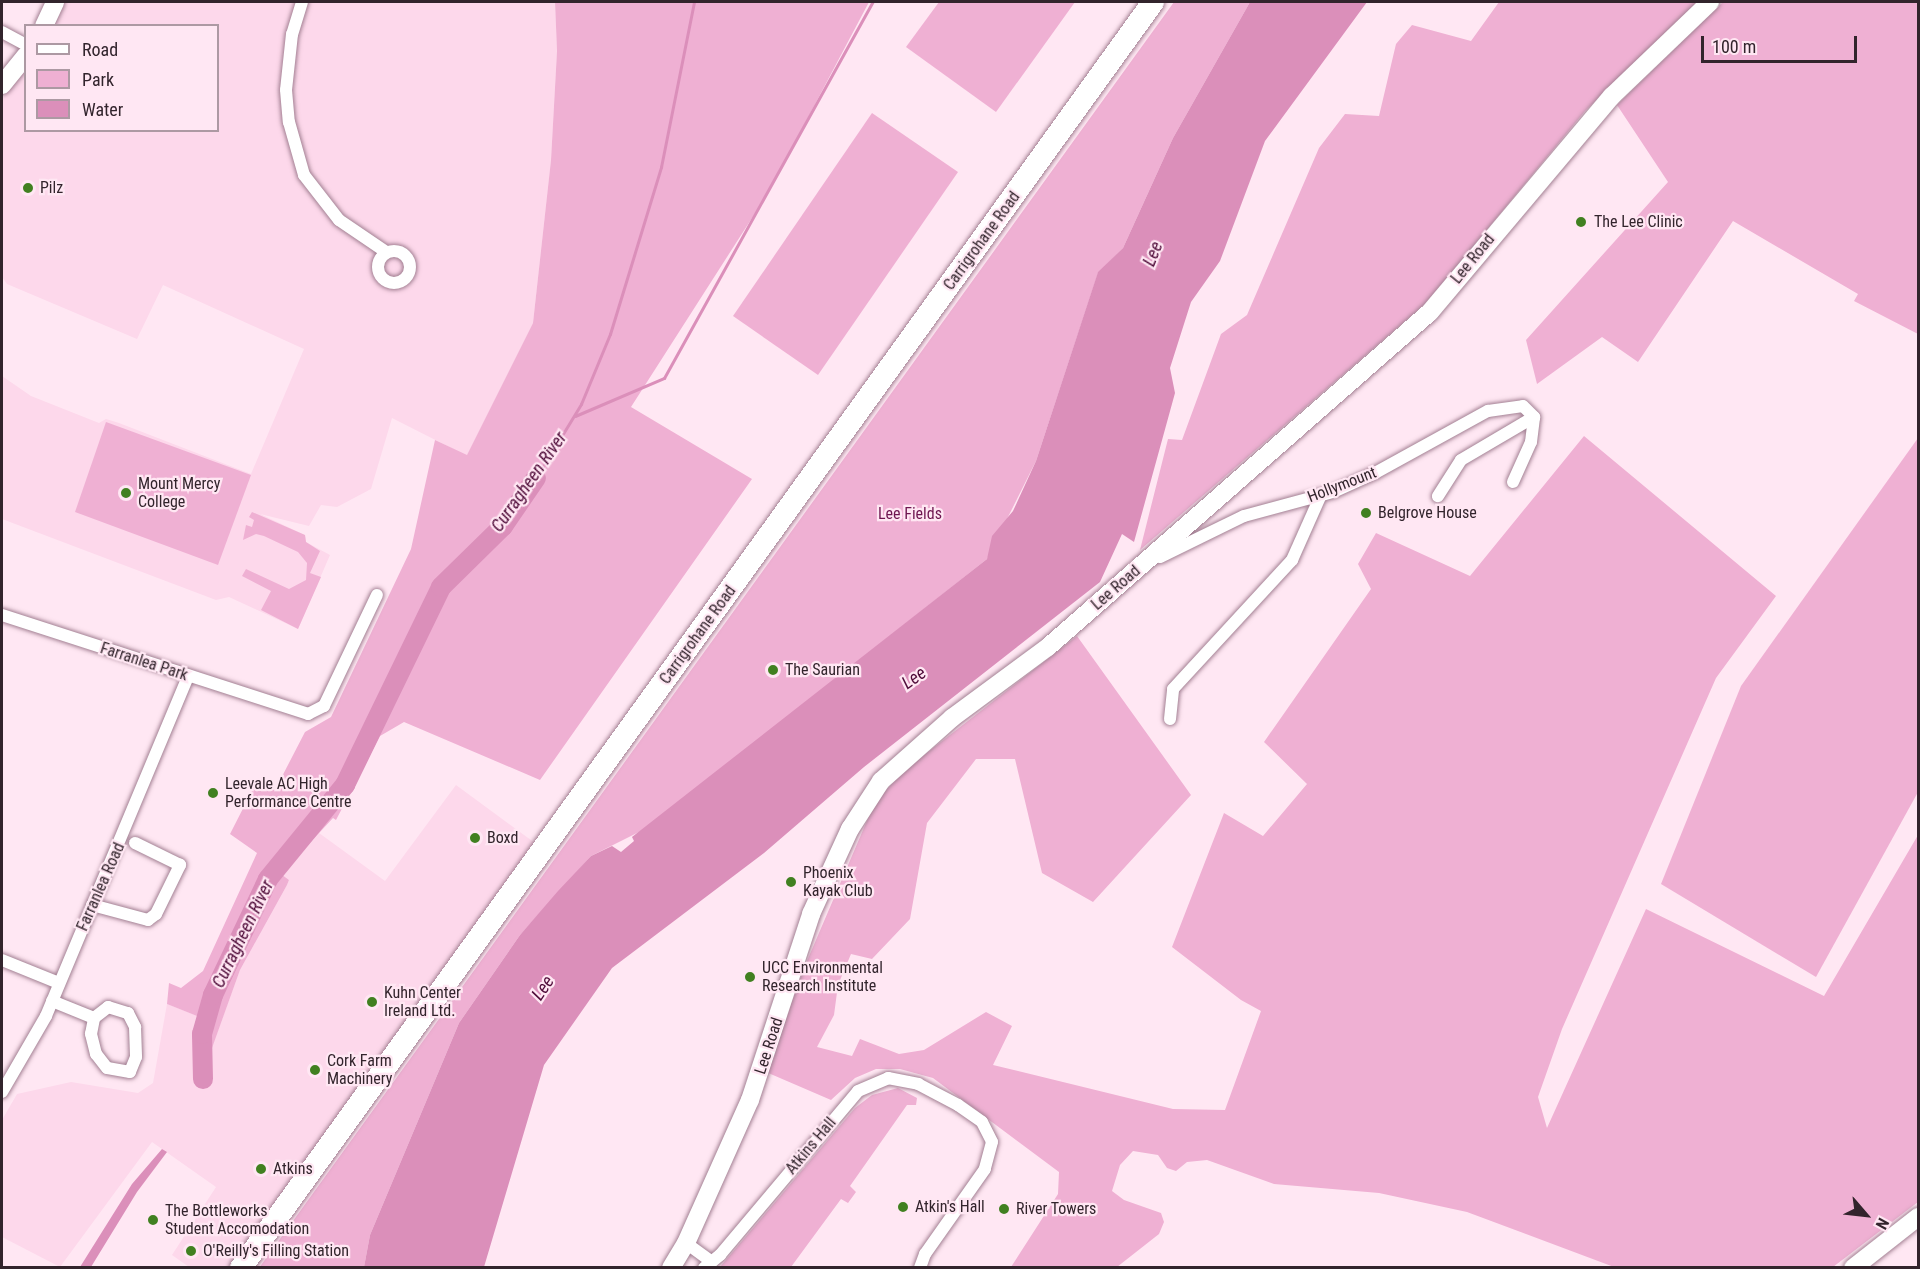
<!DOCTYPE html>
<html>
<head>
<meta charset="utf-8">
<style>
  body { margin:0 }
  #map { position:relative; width:1920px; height:1269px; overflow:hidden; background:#ffe7f3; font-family:"Roboto Condensed",sans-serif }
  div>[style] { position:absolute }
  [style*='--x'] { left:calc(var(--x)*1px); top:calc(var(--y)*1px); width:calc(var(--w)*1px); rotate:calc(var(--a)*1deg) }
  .built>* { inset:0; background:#fdd8eb }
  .green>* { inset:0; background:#efb0d3 }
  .water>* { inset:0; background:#db8fba }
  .stream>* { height:3px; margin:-1.5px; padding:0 1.5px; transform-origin:1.5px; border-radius:1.5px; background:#db8fba }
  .river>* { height:20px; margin:-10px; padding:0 10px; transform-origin:10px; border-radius:10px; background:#db8fba }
  .roads { filter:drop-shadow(0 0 2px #a38093) drop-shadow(0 0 2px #a38093) }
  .street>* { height:12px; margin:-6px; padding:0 6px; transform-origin:6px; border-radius:6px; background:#fff }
  .street>.ring { margin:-6px; padding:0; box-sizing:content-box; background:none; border:12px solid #fff; border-radius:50% }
  .secondary>* { height:18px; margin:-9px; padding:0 9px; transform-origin:9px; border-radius:9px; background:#fff }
  .highway>* { height:22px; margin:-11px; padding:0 11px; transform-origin:11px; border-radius:11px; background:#fff }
  .dots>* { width:16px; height:16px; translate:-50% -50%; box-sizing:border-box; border:3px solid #ffe7f3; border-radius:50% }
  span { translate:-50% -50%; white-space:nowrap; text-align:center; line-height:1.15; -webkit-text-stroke:4.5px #ffe7f3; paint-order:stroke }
  .poi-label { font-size:16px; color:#32242c }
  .left { translate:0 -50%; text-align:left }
  .street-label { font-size:16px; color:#32242c }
  .park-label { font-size:16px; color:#6e1550 }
  .water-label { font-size:18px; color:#4e0a38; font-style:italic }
  .frame { position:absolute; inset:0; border:3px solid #32242c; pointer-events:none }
  .legend { position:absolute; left:24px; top:24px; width:195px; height:108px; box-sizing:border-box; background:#ffe7f3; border:2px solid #ad99a3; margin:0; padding:8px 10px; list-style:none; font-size:18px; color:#32242c }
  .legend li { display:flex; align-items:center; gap:12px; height:30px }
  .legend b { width:30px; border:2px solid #ad99a3 }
  .north { position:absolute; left:1836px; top:1185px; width:60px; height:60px; -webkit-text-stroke:4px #ffe7f3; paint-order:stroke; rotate:118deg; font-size:16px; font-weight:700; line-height:24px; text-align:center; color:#32242c }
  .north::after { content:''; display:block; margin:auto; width:21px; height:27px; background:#32242c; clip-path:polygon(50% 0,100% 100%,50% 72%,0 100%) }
  .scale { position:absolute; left:1701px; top:36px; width:156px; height:27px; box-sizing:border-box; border:3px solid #32242c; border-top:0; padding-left:8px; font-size:18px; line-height:21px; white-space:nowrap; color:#32242c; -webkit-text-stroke:4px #ffe7f3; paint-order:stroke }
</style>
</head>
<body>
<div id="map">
  <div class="built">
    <div style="clip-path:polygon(62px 2px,555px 2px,557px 51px,551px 160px,533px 323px,467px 456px,392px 418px,371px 489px,337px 507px,321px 505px,309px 526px,260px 514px,305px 535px,306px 542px,330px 555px,298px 629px,229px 597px,216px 600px,2px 519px,2px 376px,31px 396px,99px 423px,106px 419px,119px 423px,251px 474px,304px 349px,163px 285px,137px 339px,7px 284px,2px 277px,2px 99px,25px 69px,26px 130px,218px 130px,218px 26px,52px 25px)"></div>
    <div style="clip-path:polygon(456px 785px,535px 843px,230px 1267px,189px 1267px,172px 1255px,216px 1187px,152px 1142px,60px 1267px,2px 1237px,2px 1120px,17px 1094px,71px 1082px,138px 1093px,153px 1083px,167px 1004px,202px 1018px,212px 1047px,240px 970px,287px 885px,289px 880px,281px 874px,319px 833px,385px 881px)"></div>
  </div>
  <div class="green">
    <div style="clip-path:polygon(555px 2px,869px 2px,768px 193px,631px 407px,752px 479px,540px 780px,404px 722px,380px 736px,336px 820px,333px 818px,281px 874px,289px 880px,287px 885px,240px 970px,212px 1048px,202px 1018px,167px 1004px,169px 983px,181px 988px,203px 971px,257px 853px,230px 834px,256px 783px,275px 790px,305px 732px,331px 717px,411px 549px,435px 440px,467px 455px,533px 323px,551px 160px,557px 51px)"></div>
    <div style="clip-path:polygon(939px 2px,1075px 2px,996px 112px,906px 47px)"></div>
    <div style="clip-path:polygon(1174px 2px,1250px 2px,1173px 138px,1123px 248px,1098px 273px,1036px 461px,987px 559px,647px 828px,591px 856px,520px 935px,459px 1023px,370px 1235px,364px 1267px,259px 1268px)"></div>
    <div style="clip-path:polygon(1499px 2px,1697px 2px,1585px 111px,1427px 302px,1140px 550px,1168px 439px,1182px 440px,1221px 334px,1247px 315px,1319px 148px,1345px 114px,1379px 116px,1396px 44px,1412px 25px,1471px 41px)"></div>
    <div style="clip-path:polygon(1723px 2px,1918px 2px,1918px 334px,1854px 301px,1858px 294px,1733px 221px,1638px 362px,1602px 337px,1537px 384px,1526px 340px,1668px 182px,1617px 105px)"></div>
    <div style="clip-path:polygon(872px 113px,958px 172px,818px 375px,733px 316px)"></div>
    <div style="clip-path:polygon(106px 422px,251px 475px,218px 565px,75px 512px)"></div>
    <div style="clip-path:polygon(1584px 436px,1776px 596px,1716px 678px,1562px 1029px,1538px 1097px,1547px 1128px,1646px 909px,1824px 996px,1918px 835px,1918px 1202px,1833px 1267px,1614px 1267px,1467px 1212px,1379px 1193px,1274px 1184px,1207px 1160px,1187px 1162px,1176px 1171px,1167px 1168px,1158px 1155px,1133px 1151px,1120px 1165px,1112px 1191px,1124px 1200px,1161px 1213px,1164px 1222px,1159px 1234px,1117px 1267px,1011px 1267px,1058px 1194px,1059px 1172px,933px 1078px,900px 1069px,876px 1069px,855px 1078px,831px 1100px,766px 1072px,804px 968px,875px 802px,905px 770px,1077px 636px,1191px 795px,1093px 902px,1042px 873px,1015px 759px,976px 759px,927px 823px,910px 919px,872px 959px,851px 954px,838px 985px,834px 1015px,817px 1047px,852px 1056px,860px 1039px,899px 1054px,924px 1050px,986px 1012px,1012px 1026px,993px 1065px,1173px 1109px,1225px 1110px,1261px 1011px,1241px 1000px,1172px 947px,1224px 813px,1263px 836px,1307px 784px,1264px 742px,1371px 589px,1358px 564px,1376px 533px,1470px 576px)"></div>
    <div style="clip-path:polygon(1918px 438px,1918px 792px,1816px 977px,1661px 884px,1741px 686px)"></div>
    <div style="clip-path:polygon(252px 512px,305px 535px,306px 542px,320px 551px,310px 573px,321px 577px,298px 629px,261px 610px,271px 591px,242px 576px,246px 569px,289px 589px,306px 580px,307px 563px,298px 552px,264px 536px,256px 534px,243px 540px,246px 525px,252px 527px,254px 520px,249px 517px)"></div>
    <div style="clip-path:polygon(898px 1088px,917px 1098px,916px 1105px,907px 1105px,850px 1186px,856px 1192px,848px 1203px,841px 1199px,791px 1267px,720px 1267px,855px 1108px,872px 1095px)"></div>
  </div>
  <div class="water">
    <div style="clip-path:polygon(1250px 2px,1367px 2px,1265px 141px,1220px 261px,1191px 302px,1170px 368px,1175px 393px,1134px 542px,1122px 534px,1100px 582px,864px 767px,764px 853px,612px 968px,544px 1065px,484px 1267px,364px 1267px,370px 1235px,459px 1023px,520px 935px,558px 891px,591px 856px,612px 846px,621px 852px,634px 841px,632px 837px,987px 559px,992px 536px,1013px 511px,1036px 461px,1098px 272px,1123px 248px,1173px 138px)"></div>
    <div style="clip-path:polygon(162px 1149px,167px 1152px,137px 1192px,91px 1267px,80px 1267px,132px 1184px)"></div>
  </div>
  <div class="stream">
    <div style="--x:575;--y:416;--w:97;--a:-23.1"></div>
    <div style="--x:664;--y:378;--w:430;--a:-61"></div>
    <div style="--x:536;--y:478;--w:87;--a:-58.7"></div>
    <div style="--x:581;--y:404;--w:76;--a:-67.5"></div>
    <div style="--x:610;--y:334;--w:175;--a:-73"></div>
    <div style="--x:661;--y:167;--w:168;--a:-78.7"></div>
  </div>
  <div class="river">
    <div style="--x:203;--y:1079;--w:45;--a:-91.3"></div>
    <div style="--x:202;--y:1034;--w:41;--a:-74.2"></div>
    <div style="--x:213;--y:995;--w:128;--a:-64.6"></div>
    <div style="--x:268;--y:879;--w:122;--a:-50.7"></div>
    <div style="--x:345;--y:785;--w:220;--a:-64.1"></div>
    <div style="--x:441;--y:587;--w:87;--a:-44.5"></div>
    <div style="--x:503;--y:526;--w:58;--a:-55.5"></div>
  </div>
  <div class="roads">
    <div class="street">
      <div style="--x:302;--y:2;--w:34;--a:107"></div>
      <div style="--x:292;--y:34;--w:56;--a:96.1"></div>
      <div style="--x:286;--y:90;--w:32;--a:85"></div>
      <div style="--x:289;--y:122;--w:55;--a:74.2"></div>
      <div style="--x:304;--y:175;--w:57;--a:52.1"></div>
      <div style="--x:339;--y:220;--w:57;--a:34.2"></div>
      <div style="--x:2;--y:32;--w:27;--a:28"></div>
      <div class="ring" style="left:378px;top:251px;width:20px;height:20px"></div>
      <div style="--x:1513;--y:482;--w:44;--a:-65.8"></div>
      <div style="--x:1531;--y:442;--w:25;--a:-83"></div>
      <div style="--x:1160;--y:557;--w:93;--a:-26"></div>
      <div style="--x:1244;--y:516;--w:92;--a:-15.1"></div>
      <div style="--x:1333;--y:492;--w:46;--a:-24.3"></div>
      <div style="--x:1375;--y:473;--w:129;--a:-28.8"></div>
      <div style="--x:1488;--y:411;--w:35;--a:-8"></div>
      <div style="--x:1523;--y:406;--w:16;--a:45"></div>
      <div style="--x:1534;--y:417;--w:85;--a:149.5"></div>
      <div style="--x:1461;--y:460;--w:43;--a:122.6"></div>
      <div style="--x:2;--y:615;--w:322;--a:17.9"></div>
      <div style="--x:308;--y:714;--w:18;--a:-27"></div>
      <div style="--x:324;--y:706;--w:123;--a:-64.5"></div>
      <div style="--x:1170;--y:719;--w:30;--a:-84"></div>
      <div style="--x:1173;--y:689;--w:176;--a:-47.3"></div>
      <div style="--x:1292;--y:560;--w:71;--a:-66"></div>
      <div style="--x:92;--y:905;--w:58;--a:15"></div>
      <div style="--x:148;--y:920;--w:10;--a:-37"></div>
      <div style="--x:156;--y:914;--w:55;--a:-63.9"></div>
      <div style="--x:180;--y:865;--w:50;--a:-153.9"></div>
      <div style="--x:2;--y:960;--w:61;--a:22"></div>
      <div style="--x:52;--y:1001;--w:45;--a:22"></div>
      <div style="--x:108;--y:1007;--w:21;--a:17"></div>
      <div style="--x:128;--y:1013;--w:16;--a:63"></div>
      <div style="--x:135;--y:1027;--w:30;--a:88"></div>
      <div style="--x:136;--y:1057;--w:16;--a:112"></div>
      <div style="--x:130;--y:1072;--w:23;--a:-170"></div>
      <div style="--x:107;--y:1068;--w:18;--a:-128"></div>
      <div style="--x:96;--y:1054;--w:21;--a:-104"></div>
      <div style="--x:91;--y:1034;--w:16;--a:-79"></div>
      <div style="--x:94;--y:1018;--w:18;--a:-38"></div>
      <div style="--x:2;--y:1092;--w:88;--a:-59.9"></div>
      <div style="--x:46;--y:1016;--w:368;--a:-67.3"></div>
      <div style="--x:686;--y:1243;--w:32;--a:36"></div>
      <div style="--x:704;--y:1268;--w:21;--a:-39"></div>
      <div style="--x:720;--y:1255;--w:214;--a:-49.9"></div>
      <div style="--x:858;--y:1091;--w:33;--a:-23"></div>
      <div style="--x:888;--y:1078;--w:31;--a:11"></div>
      <div style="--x:918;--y:1084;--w:45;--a:27.7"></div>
      <div style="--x:958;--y:1105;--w:29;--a:35"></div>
      <div style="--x:982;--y:1122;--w:22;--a:63"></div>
      <div style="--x:992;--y:1142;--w:28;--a:105"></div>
      <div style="--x:985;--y:1169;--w:104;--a:125.2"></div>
      <div style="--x:925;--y:1254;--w:15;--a:110"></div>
    </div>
    <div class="secondary">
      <div style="--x:44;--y:26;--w:26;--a:-65"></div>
      <div style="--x:2;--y:85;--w:38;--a:-51"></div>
      <div style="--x:671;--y:1268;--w:29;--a:-59"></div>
      <div style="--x:686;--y:1243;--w:157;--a:-65.9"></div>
      <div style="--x:750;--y:1100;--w:196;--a:-71.8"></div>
      <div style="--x:811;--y:914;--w:94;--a:-65.4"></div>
      <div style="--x:850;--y:829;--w:57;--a:-57.1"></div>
      <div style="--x:881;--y:781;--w:95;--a:-41.6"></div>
      <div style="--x:952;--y:718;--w:119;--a:-36.5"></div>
      <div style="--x:1048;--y:647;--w:508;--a:-41.25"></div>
      <div style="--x:1430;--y:312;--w:282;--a:-49.9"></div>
      <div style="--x:1612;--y:96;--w:136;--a:-43.8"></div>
      <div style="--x:1853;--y:1268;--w:83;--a:-38.1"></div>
    </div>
    <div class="highway">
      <div style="--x:241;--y:1268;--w:1560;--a:-54.23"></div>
    </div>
  </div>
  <div class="dots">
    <div style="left:28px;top:188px;background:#418020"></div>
    <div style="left:1581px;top:222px;background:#418020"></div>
    <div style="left:126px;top:493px;background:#418020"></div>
    <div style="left:1366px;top:513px;background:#418020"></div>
    <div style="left:773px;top:670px;background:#418020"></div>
    <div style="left:213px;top:793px;background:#418020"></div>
    <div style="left:475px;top:838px;background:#418020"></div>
    <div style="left:791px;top:882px;background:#418020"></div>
    <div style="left:750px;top:977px;background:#418020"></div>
    <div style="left:372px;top:1002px;background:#418020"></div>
    <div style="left:315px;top:1070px;background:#418020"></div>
    <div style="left:261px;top:1169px;background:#418020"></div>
    <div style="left:903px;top:1207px;background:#418020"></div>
    <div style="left:1004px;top:1209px;background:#418020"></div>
    <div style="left:153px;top:1220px;background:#418020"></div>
    <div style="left:191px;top:1251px;background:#418020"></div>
  </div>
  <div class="poi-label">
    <span class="left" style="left:40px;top:188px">Pilz</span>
    <span class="left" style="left:1594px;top:222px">The Lee Clinic</span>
    <span class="left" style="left:138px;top:493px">Mount Mercy<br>College</span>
    <span class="left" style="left:1378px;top:513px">Belgrove House</span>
    <span class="left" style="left:785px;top:670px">The Saurian</span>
    <span class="left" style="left:225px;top:793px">Leevale AC High<br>Performance Centre</span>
    <span class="left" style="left:487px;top:838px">Boxd</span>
    <span class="left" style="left:803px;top:882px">Phoenix<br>Kayak Club</span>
    <span class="left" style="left:762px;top:977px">UCC Environmental<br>Research Institute</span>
    <span class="left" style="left:384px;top:1002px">Kuhn Center<br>Ireland Ltd.</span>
    <span class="left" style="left:327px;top:1070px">Cork Farm<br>Machinery</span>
    <span class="left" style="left:273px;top:1169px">Atkins</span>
    <span class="left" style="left:915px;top:1207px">Atkin's Hall</span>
    <span class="left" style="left:1016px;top:1209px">River Towers</span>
    <span class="left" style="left:165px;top:1220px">The Bottleworks<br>Student Accomodation</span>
    <span class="left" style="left:203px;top:1251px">O'Reilly's Filling Station</span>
  </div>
  <div class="street-label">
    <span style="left:982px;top:241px;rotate:-54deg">Carrigrohane Road</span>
    <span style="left:1473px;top:259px;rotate:-51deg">Lee Road</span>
    <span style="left:1342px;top:485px;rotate:-21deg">Hollymount</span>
    <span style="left:1116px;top:588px;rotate:-41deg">Lee Road</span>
    <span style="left:698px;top:635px;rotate:-54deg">Carrigrohane Road</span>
    <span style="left:144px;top:662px;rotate:18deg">Farranlea Park</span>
    <span style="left:101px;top:887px;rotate:-66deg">Farranlea Road</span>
    <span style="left:769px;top:1046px;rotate:-72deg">Lee Road</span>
    <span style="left:811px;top:1146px;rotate:-50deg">Atkins Hall</span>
  </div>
  <div class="park-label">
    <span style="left:910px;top:514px">Lee Fields</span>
  </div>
  <div class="water-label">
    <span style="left:1153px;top:254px;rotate:-68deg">Lee</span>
    <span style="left:529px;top:482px;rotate:-55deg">Curragheen River</span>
    <span style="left:914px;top:678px;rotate:-36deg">Lee</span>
    <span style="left:243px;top:934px;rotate:-64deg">Curragheen River</span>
    <span style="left:543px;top:988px;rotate:-56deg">Lee</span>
  </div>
  <div class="frame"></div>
  <ul class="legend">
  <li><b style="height:8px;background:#fff"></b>Road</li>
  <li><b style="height:16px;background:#efb0d3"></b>Park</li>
  <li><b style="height:16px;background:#db8fba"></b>Water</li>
  </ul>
  <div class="north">N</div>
  <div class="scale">100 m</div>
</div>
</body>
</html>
